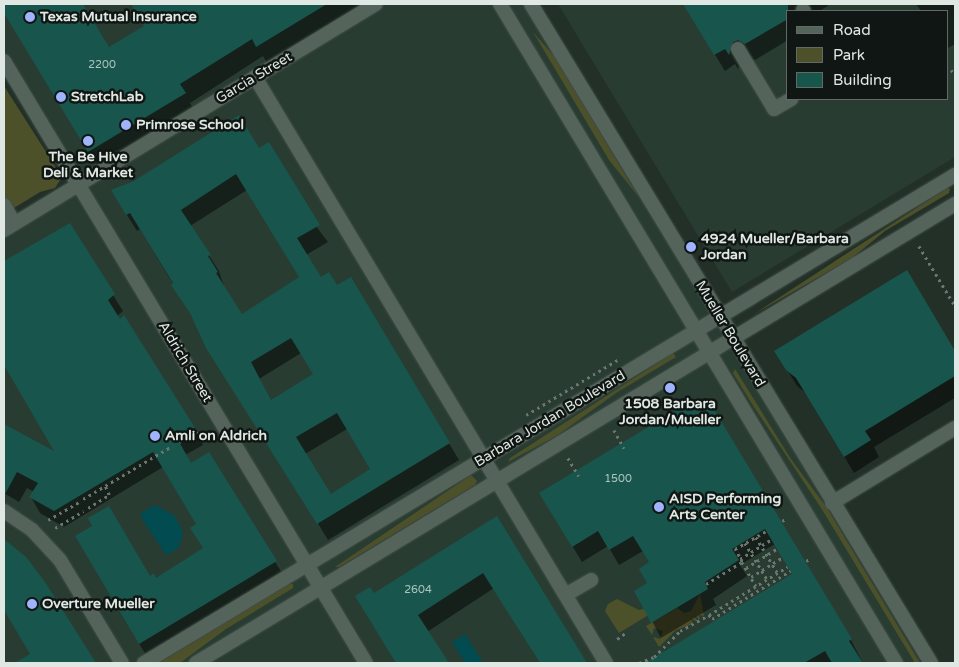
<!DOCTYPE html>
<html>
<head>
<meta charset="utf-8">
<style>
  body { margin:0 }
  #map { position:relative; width:959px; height:667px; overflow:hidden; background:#223028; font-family:"Varela Round",sans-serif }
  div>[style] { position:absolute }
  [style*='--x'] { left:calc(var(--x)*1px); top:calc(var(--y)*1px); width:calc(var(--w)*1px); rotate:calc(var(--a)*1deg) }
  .built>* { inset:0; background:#283c31 }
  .green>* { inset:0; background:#4d512a }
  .water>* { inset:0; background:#014b51 }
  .shadow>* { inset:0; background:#0007 }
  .building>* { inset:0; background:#18564d }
  .path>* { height:2.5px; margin-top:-1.25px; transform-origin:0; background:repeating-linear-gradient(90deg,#6b7770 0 2.5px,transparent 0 6.5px) }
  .roads { filter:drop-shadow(0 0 1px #424e47) drop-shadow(0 0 1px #424e47) }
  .minor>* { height:14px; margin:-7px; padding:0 7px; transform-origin:7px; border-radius:7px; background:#54645b }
  .dots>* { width:14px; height:14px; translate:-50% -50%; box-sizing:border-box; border:2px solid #101613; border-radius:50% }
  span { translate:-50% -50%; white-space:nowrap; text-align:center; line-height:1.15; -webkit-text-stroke:5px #101613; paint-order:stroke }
  .number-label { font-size:11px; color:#adc4bd }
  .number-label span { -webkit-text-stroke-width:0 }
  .poi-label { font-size:14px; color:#dfe8e2; font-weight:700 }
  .left { translate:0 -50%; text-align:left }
  .street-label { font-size:14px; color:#dfe8e2 }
  .frame { position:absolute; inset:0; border:5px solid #dfe8e2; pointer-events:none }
  .legend { position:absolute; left:786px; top:10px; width:162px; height:90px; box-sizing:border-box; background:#101613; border:1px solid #636a66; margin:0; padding:6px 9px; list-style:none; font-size:15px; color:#dfe8e2 }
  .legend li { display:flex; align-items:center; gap:10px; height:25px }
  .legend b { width:25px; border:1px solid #636a66 }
</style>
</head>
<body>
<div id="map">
  <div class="built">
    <div style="clip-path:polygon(4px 4px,531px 4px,926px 663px,4px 663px,4px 230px,78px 183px,4px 61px)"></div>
    <div style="clip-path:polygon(evenodd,558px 4px,955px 4px,955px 157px,732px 292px,558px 4px,788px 11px,948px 11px,948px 99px,788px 99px,788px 11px)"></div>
  </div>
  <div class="green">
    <div style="clip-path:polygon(533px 32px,555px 57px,638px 196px,609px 160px)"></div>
    <div style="clip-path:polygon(4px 86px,62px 177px,55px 188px,40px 192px,4px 214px)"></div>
    <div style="clip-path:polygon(947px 188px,950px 189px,949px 193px,885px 231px,852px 258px,754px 314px)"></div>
    <div style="clip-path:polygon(673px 353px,676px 357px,616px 393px,558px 435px,508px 462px,510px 458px)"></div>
    <div style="clip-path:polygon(735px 369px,791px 459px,827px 508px,920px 663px,915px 663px,823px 511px,752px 404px,733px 373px)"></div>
    <div style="clip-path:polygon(471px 475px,477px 481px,475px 485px,339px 567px,335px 567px)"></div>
    <div style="clip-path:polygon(289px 584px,293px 584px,293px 588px,226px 629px,180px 663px,159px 663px)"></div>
    <div style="clip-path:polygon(700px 594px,704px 616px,699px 615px,700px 620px,694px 615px,698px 622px,691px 619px,693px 624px,676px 630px,659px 647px,653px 637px,660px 639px,663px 631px,654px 628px,652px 635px,646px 626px,677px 608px,684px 613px,691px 611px)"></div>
    <div style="clip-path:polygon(617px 599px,639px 610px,670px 602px,619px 633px,605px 611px,608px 604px)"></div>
  </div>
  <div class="water">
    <div style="clip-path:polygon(155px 505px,175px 516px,182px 530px,182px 541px,178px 543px,180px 547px,166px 555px,142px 519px,141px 513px)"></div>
    <div style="clip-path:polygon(465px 634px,483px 663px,465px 663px,452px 642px)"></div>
  </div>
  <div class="shadow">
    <div style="clip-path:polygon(4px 4px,82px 4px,109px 48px,145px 26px,132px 4px,367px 4px,268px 65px,263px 56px,190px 103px,195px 112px,100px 170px,4px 11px)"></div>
    <div style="clip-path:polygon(684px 4px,826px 4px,828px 6px,819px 11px,788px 11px,788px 40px,755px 60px,748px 56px,742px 58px,738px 69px,735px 64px,725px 71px)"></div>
    <div style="clip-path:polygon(916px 4px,955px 4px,955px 44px,948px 48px,948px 11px,921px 11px)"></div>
    <div style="clip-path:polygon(evenodd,258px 149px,328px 242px,306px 255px,321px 279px,337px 286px,350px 278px,459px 460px,328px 540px,140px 229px,137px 231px,122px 207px,258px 149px,247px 190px,300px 278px,241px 316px,225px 290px,219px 271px,190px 226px,247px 190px,258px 149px,301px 353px,314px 374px,271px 402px,259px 379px,301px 353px,258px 149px,347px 429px,372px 470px,331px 496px,305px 454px,347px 429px)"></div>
    <div style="clip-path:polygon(69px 225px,123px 311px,116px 317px,119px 321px,124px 317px,203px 445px,185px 455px,191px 464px,209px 454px,285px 578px,149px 660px,76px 537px,156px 580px,204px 548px,198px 525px,163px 467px,64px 527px,40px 513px,31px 497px,34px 492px,27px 488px,19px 502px,4px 493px,4px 425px,57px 454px,4px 362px,4px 263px)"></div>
    <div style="clip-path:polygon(906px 272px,955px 353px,955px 398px,874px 447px,879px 457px,854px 473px,807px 394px,797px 386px,776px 351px)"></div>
    <div style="clip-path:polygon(709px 402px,851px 640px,863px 663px,647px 663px,793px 575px,775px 544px,740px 565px,747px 576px,713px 599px,716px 605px,661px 638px,636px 591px,649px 583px,651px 563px,643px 551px,619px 565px,608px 546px,582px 562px,550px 509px,690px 409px)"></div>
    <div style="clip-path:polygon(497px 517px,585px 663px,540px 663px,494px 588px,427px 632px,447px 663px,397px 663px,357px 596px,374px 595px)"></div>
    <div style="clip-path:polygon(4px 541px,25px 558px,55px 598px,94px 663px,17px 663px,31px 655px,4px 608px)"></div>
  </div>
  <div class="building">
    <div style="clip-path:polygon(4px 4px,83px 4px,109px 47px,144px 26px,131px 4px,327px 4px,256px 47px,252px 39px,241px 46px,180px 84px,186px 93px,88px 152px,4px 13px)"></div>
    <div style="clip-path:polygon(683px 4px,788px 4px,788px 19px,745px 44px,738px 40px,733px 42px,729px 55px,725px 49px,714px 55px)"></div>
    <div style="clip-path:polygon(evenodd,239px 115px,259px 148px,269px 142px,320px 225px,297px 238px,321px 277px,329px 272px,337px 285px,351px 277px,450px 443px,317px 524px,206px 348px,190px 313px,171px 285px,173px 283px,130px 213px,126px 215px,111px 190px,134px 181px,239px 115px,236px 174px,299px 277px,242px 314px,216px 273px,218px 272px,208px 256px,211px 255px,181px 210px,236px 174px,239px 115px,291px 338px,313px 374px,271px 400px,251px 362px,291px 338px,239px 115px,337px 413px,370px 469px,331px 494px,296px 437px,337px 413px)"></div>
    <div style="clip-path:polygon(70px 223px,115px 294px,108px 300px,120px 319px,124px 315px,195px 428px,177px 438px,191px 463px,209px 452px,277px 561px,139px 644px,75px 536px,92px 526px,88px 518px,109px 506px,150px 576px,154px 573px,156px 578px,203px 548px,190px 528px,196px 524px,153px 452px,54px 511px,29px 497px,38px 483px,17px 472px,4px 496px,4px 424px,54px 451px,4px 365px,4px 261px)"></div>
    <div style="clip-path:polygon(907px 270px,955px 351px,955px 376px,865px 431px,871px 440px,844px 457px,796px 378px,786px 370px,774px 351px)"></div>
    <div style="clip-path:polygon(702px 401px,704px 404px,709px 401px,852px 639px,849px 641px,863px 663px,832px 663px,825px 651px,804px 663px,645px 663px,792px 574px,765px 529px,732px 549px,739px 560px,705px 582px,708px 589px,651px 623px,634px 591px,647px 583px,639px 569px,649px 562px,633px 536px,609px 550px,598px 531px,572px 547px,539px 493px,688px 403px,691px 408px)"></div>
    <div style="clip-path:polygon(497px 516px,587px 663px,540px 663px,483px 573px,418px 615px,449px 663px,396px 663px,355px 596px,370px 587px,374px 593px)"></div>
    <div style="clip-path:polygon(4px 539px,26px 557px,45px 582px,96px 663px,15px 663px,30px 654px,4px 610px)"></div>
  </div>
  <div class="path">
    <div style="--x:951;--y:70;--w:5;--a:37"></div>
    <div style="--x:919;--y:246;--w:70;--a:59"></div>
    <div style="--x:526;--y:415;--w:109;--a:-31.1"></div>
    <div style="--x:614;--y:430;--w:21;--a:61"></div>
    <div style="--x:179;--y:442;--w:25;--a:-26"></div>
    <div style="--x:568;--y:458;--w:21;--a:59"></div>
    <div style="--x:83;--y:499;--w:104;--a:-30.8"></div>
    <div style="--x:88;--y:508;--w:25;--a:-32"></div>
    <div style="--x:109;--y:495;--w:10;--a:-114"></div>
    <div style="--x:48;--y:520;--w:36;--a:-30"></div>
    <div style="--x:782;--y:521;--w:4;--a:-27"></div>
    <div style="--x:55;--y:528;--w:33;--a:-31"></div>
    <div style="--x:756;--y:537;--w:41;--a:59"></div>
    <div style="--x:745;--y:543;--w:42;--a:58.6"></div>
    <div style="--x:740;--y:559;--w:36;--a:-32"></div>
    <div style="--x:806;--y:561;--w:4;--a:-27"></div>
    <div style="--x:742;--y:562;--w:28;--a:60"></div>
    <div style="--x:746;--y:568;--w:36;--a:-32"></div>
    <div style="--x:751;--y:577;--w:36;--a:-32"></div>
    <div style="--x:706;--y:584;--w:42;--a:-31.4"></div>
    <div style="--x:742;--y:562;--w:15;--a:-118"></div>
    <div style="--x:735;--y:549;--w:36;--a:-30"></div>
    <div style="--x:709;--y:615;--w:92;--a:-31.6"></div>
    <div style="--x:617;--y:639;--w:12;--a:-35"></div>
    <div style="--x:639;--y:663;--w:16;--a:-22"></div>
    <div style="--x:654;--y:657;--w:37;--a:-45"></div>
    <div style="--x:680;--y:631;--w:33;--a:-29"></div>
    <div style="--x:709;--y:615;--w:5;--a:53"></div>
    <div style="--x:712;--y:619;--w:92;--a:-31.6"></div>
  </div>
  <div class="roads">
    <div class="minor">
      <div style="--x:500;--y:4;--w:769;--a:59"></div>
      <div style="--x:531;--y:4;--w:771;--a:58.74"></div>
      <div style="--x:803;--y:10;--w:1;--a:45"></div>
      <div style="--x:738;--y:49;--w:70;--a:59"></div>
      <div style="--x:774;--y:109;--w:20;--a:-30"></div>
      <div style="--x:4;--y:61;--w:702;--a:58.98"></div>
      <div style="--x:255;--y:77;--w:683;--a:59.08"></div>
      <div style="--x:4;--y:205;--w:21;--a:61"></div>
      <div style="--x:4;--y:230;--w:435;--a:-31.3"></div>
      <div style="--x:832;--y:503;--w:144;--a:-31.4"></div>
      <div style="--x:4;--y:511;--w:34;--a:34"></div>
      <div style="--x:32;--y:530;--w:41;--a:47"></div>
      <div style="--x:60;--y:560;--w:120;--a:59"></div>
      <div style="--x:567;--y:594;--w:28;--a:-30"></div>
      <div style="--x:144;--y:663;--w:947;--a:-31.04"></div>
      <div style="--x:196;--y:663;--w:887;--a:-31.16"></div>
    </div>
  </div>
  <div class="dots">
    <div style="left:30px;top:17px;background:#a0b3fd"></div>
    <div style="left:61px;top:97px;background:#a0b3fd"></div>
    <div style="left:126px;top:125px;background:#a0b3fd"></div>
    <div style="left:88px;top:141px;background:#a0b3fd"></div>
    <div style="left:691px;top:247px;background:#a0b3fd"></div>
    <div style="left:670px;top:388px;background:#a0b3fd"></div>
    <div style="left:155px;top:436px;background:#a0b3fd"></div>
    <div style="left:659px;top:507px;background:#a0b3fd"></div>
    <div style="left:32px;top:604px;background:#a0b3fd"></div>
  </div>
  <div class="number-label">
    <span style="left:102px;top:65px">2200</span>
    <span style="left:618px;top:479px">1500</span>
    <span style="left:418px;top:590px">2604</span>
  </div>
  <div class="poi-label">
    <span class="left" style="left:40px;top:17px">Texas Mutual Insurance</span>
    <span class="left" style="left:71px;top:97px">StretchLab</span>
    <span class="left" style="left:136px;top:125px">Primrose School</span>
    <span style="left:88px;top:165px">The Be Hive<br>Deli &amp; Market</span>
    <span class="left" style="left:701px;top:247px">4924 Mueller/Barbara<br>Jordan</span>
    <span style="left:670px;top:412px">1508 Barbara<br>Jordan/Mueller</span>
    <span class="left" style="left:165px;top:436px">Amli on Aldrich</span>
    <span class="left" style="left:669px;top:507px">AISD Performing<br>Arts Center</span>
    <span class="left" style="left:42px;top:604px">Overture Mueller</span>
  </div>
  <div class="street-label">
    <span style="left:254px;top:78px;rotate:-31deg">Garcia Street</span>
    <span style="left:730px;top:334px;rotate:59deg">Mueller Boulevard</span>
    <span style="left:185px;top:362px;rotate:59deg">Aldrich Street</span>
    <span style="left:550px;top:419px;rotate:-31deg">Barbara Jordan Boulevard</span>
  </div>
  <div class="frame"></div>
  <ul class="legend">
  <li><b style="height:6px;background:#54645b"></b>Road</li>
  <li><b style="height:14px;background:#4d512a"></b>Park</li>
  <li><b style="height:14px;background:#18564d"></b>Building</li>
  </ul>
</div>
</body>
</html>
